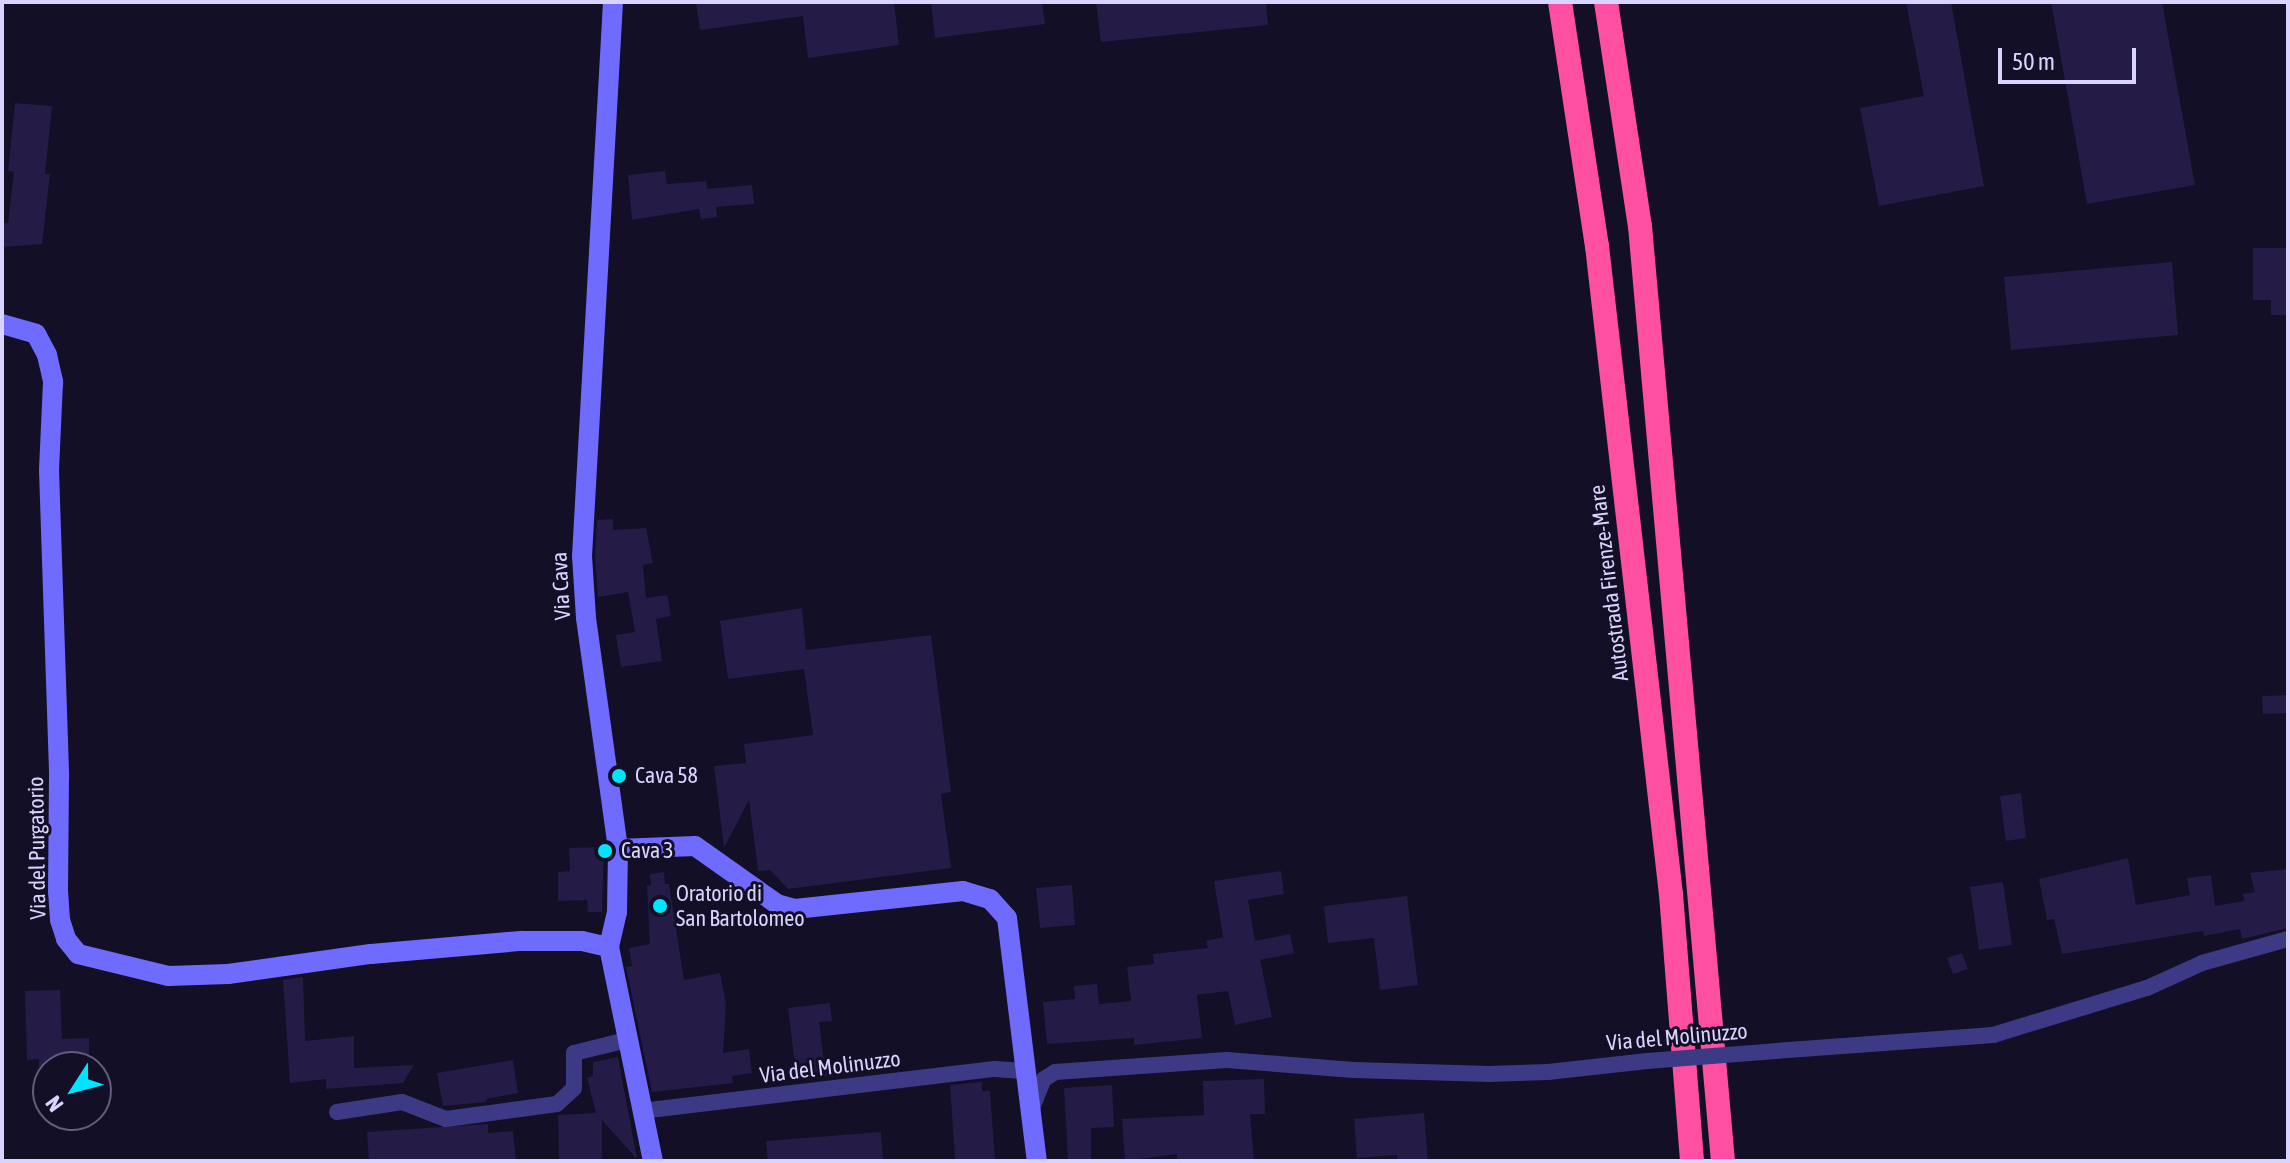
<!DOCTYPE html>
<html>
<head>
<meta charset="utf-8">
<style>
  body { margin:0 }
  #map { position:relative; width:2290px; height:1163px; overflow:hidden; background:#130f26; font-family:"Asap Condensed",sans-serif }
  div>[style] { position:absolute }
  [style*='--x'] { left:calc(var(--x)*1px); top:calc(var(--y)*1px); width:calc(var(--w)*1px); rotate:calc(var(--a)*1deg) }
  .building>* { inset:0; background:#241b47 }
  .street>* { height:16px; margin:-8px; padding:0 8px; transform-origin:8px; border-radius:8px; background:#3d3a85 }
  .secondary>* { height:20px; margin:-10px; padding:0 10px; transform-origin:10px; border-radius:10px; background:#6f6bff }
  .highway>* { height:24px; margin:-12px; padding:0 12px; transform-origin:12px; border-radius:12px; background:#ff4fa3 }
  .street-bridge>* { height:16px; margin:-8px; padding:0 8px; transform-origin:8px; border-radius:8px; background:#3d3a85 }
  .dots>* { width:22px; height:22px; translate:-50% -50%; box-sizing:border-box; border:4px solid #130f26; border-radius:50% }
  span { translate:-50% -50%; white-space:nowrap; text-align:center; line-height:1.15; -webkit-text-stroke:6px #130f26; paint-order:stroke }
  .street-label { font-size:22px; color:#d9d4ff }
  .poi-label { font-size:22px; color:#d9d4ff }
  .left { translate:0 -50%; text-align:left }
  .frame { position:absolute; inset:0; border:4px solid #d9d4ff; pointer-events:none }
  .north { position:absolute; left:32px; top:1051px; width:80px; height:80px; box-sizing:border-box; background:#130f26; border:2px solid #625e7d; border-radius:50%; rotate:234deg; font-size:22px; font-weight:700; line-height:32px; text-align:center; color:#d9d4ff }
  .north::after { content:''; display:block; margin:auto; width:28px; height:36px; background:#00e5ff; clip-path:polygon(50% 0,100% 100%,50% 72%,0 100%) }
  .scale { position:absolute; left:1998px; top:48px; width:138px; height:36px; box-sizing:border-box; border:4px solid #d9d4ff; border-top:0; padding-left:10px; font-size:24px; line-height:28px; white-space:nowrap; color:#d9d4ff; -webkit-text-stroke:6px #130f26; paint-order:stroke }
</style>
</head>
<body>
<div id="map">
  <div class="building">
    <div style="clip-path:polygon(696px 2px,894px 2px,899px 45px,808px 58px,803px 16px,700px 30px)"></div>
    <div style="clip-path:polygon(931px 2px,1042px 2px,1045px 24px,935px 38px)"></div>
    <div style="clip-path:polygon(1096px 2px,1266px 2px,1268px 25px,1101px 42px)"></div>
    <div style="clip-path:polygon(1906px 2px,1951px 2px,1984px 186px,1879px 206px,1860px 108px,1924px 96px)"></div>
    <div style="clip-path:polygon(2051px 2px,2162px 2px,2195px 185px,2087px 204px)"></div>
    <div style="clip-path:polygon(15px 103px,52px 106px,45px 174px,50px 174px,42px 244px,2px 247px,2px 222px,8px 223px,14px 172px,8px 171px)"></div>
    <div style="clip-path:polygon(665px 171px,667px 184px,706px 181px,707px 189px,752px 185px,754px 204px,716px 207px,717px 217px,701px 219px,699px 209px,632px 220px,628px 175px)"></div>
    <div style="clip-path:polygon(2253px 248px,2288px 248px,2288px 315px,2271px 315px,2271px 300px,2253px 300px)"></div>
    <div style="clip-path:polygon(2172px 262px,2178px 335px,2011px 350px,2004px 277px)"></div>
    <div style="clip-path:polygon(613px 519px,613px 530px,646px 528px,653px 563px,643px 565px,646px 598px,667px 595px,671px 616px,656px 619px,662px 661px,621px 667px,616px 635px,635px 632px,628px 592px,598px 597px,595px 556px,597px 520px)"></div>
    <div style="clip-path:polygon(802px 608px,806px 650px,931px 635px,951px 792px,941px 794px,951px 868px,788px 889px,770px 870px,758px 871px,749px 800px,724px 848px,714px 766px,746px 763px,744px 744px,813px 735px,804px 669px,728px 679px,720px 621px)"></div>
    <div style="clip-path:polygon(2288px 695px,2288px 713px,2263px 714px,2262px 696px)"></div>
    <div style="clip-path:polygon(2021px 793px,2026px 838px,2006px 841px,2000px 796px)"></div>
    <div style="clip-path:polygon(604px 847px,602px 912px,588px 912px,587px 900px,558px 901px,558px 872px,570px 871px,569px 848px)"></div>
    <div style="clip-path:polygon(2128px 858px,2136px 905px,2190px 895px,2187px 878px,2211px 875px,2215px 906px,2244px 901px,2243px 894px,2255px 892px,2250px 873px,2288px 869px,2288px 928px,2242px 939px,2240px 929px,2204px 936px,2203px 931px,2062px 954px,2054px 919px,2047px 920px,2039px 879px)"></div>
    <div style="clip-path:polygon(1281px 871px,1284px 894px,1248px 900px,1255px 941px,1290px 934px,1294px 953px,1260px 960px,1272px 1017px,1235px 1025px,1228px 991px,1197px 995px,1202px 1038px,1134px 1045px,1134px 1038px,1047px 1044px,1043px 1002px,1075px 999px,1074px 986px,1097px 984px,1099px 1004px,1131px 1001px,1127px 967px,1154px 964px,1153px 954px,1208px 948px,1206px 941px,1223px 937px,1214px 881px)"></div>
    <div style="clip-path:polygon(664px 872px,665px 884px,669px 884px,684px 980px,720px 973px,726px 1004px,723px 1053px,749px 1049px,752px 1073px,732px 1076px,733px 1083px,652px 1092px,626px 967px,632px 966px,629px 948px,650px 944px,647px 886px,651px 885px,650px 874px)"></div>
    <div style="clip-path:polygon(2003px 882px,2012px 945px,1979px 950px,1970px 887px)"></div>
    <div style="clip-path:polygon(1072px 885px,1075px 925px,1040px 928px,1036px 888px)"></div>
    <div style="clip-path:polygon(1407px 896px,1418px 985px,1380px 990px,1374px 938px,1328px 943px,1324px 906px)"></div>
    <div style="clip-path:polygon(1962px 953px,1968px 969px,1953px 974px,1947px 958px)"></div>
    <div style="clip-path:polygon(303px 977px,305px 1041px,354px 1036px,354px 1068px,414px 1065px,403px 1083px,326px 1089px,326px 1079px,290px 1083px,283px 980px)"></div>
    <div style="clip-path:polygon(60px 990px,62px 1039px,89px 1038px,89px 1058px,74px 1058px,74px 1067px,39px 1067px,39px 1059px,27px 1060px,25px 991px)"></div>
    <div style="clip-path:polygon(830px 1003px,832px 1021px,819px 1022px,824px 1062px,835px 1061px,837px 1075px,797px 1080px,788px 1008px)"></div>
    <div style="clip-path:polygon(618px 1057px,637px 1159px,602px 1120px,602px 1161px,559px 1161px,558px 1115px,596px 1113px,587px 1078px,593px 1076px,593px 1062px)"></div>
    <div style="clip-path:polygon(513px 1060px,518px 1093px,486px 1099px,486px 1102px,443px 1106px,437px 1073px)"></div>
    <div style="clip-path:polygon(1264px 1079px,1265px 1114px,1250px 1114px,1254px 1161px,1177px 1160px,1177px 1154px,1125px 1161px,1122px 1119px,1204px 1115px,1203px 1081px)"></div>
    <div style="clip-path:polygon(982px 1082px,982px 1091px,990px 1091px,995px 1161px,962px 1161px,955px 1159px,950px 1085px)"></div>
    <div style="clip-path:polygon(1112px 1085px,1114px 1127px,1091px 1128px,1091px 1161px,1068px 1161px,1064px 1088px)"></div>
    <div style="clip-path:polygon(1424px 1113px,1428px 1161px,1397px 1161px,1397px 1155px,1357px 1158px,1354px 1119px)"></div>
    <div style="clip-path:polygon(488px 1124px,488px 1133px,513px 1131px,516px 1161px,369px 1161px,367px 1132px)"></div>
    <div style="clip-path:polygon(881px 1132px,883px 1161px,768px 1161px,766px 1141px)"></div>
  </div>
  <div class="street">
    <div style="--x:1776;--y:1051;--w:218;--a:-4.2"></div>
    <div style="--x:1993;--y:1035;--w:161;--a:-17"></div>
    <div style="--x:2147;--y:988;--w:60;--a:-24.4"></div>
    <div style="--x:2202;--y:963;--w:89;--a:-15.6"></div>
    <div style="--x:1032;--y:1108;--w:31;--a:-68"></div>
    <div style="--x:1044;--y:1079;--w:13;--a:-32"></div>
    <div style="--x:1055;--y:1072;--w:172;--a:-4"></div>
    <div style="--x:1227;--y:1060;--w:127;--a:4.5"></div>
    <div style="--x:1354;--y:1070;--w:135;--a:1.7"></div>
    <div style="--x:1489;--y:1074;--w:59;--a:-1.9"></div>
    <div style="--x:1548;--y:1072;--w:100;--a:-6.3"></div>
    <div style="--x:641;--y:1111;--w:356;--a:-6.8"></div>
    <div style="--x:995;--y:1069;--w:29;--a:4"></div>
    <div style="--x:337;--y:1112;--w:66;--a:-8.7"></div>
    <div style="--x:402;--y:1102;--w:47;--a:21.1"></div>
    <div style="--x:446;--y:1119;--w:112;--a:-7.7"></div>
    <div style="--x:557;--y:1104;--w:23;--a:-43"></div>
    <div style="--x:574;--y:1088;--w:35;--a:-90"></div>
    <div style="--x:574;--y:1053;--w:55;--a:-13.8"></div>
  </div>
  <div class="secondary">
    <div style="--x:613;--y:2;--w:555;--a:93.2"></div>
    <div style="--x:582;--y:556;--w:62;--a:86.3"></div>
    <div style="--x:586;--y:618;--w:233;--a:82.1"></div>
    <div style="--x:618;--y:849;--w:63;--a:90.9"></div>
    <div style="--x:617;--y:912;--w:36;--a:103"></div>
    <div style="--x:609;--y:947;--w:218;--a:78.4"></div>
    <div style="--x:2;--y:324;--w:35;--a:16"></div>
    <div style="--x:36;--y:334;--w:24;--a:62"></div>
    <div style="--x:47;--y:355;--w:28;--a:77"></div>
    <div style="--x:53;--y:382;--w:88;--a:92.6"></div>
    <div style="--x:49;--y:470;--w:307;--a:88.1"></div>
    <div style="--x:59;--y:777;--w:114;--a:90.5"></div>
    <div style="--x:58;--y:891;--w:29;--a:86"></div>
    <div style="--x:60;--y:920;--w:20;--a:72"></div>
    <div style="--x:66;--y:939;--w:19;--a:51"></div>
    <div style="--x:78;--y:954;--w:93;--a:13.7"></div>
    <div style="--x:168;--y:976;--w:60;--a:-1.9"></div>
    <div style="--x:228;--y:974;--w:144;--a:-8"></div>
    <div style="--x:371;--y:954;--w:151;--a:-5"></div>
    <div style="--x:521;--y:941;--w:61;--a:0"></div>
    <div style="--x:582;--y:941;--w:28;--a:13"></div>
    <div style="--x:618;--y:849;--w:77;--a:-2.2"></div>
    <div style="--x:695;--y:846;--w:100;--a:35.3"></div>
    <div style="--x:777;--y:904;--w:19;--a:16"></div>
    <div style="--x:795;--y:909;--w:169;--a:-6.1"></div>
    <div style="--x:963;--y:891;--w:28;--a:17"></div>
    <div style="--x:990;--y:899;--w:25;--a:48"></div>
    <div style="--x:1007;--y:918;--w:245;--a:83"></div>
  </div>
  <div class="highway">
    <div style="--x:1560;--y:2;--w:247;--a:81.4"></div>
    <div style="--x:1597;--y:246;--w:652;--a:83.49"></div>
    <div style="--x:1671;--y:894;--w:268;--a:85.5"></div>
    <div style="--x:1606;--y:2;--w:227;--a:81.4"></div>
    <div style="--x:1640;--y:226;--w:939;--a:84.93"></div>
  </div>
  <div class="street-bridge">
    <div style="--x:1647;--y:1061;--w:129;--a:-4.4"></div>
  </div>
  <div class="dots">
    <div style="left:619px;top:776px;background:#00e5ff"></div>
    <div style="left:605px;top:851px;background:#00e5ff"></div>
    <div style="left:660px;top:906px;background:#00e5ff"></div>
  </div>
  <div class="street-label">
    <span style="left:1609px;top:583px;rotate:-97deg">Autostrada Firenze-Mare</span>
    <span style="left:561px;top:586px;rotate:-93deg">Via Cava</span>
    <span style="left:37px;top:848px;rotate:-91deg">Via del Purgatorio</span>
    <span style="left:1677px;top:1037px;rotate:-5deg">Via del Molinuzzo</span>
    <span style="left:830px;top:1067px;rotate:-7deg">Via del Molinuzzo</span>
  </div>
  <div class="poi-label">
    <span class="left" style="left:635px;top:776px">Cava 58</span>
    <span class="left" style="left:621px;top:851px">Cava 3</span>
    <span class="left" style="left:676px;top:906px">Oratorio di<br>San Bartolomeo</span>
  </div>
  <div class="frame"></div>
  <div class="north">N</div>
  <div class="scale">50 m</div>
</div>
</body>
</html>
